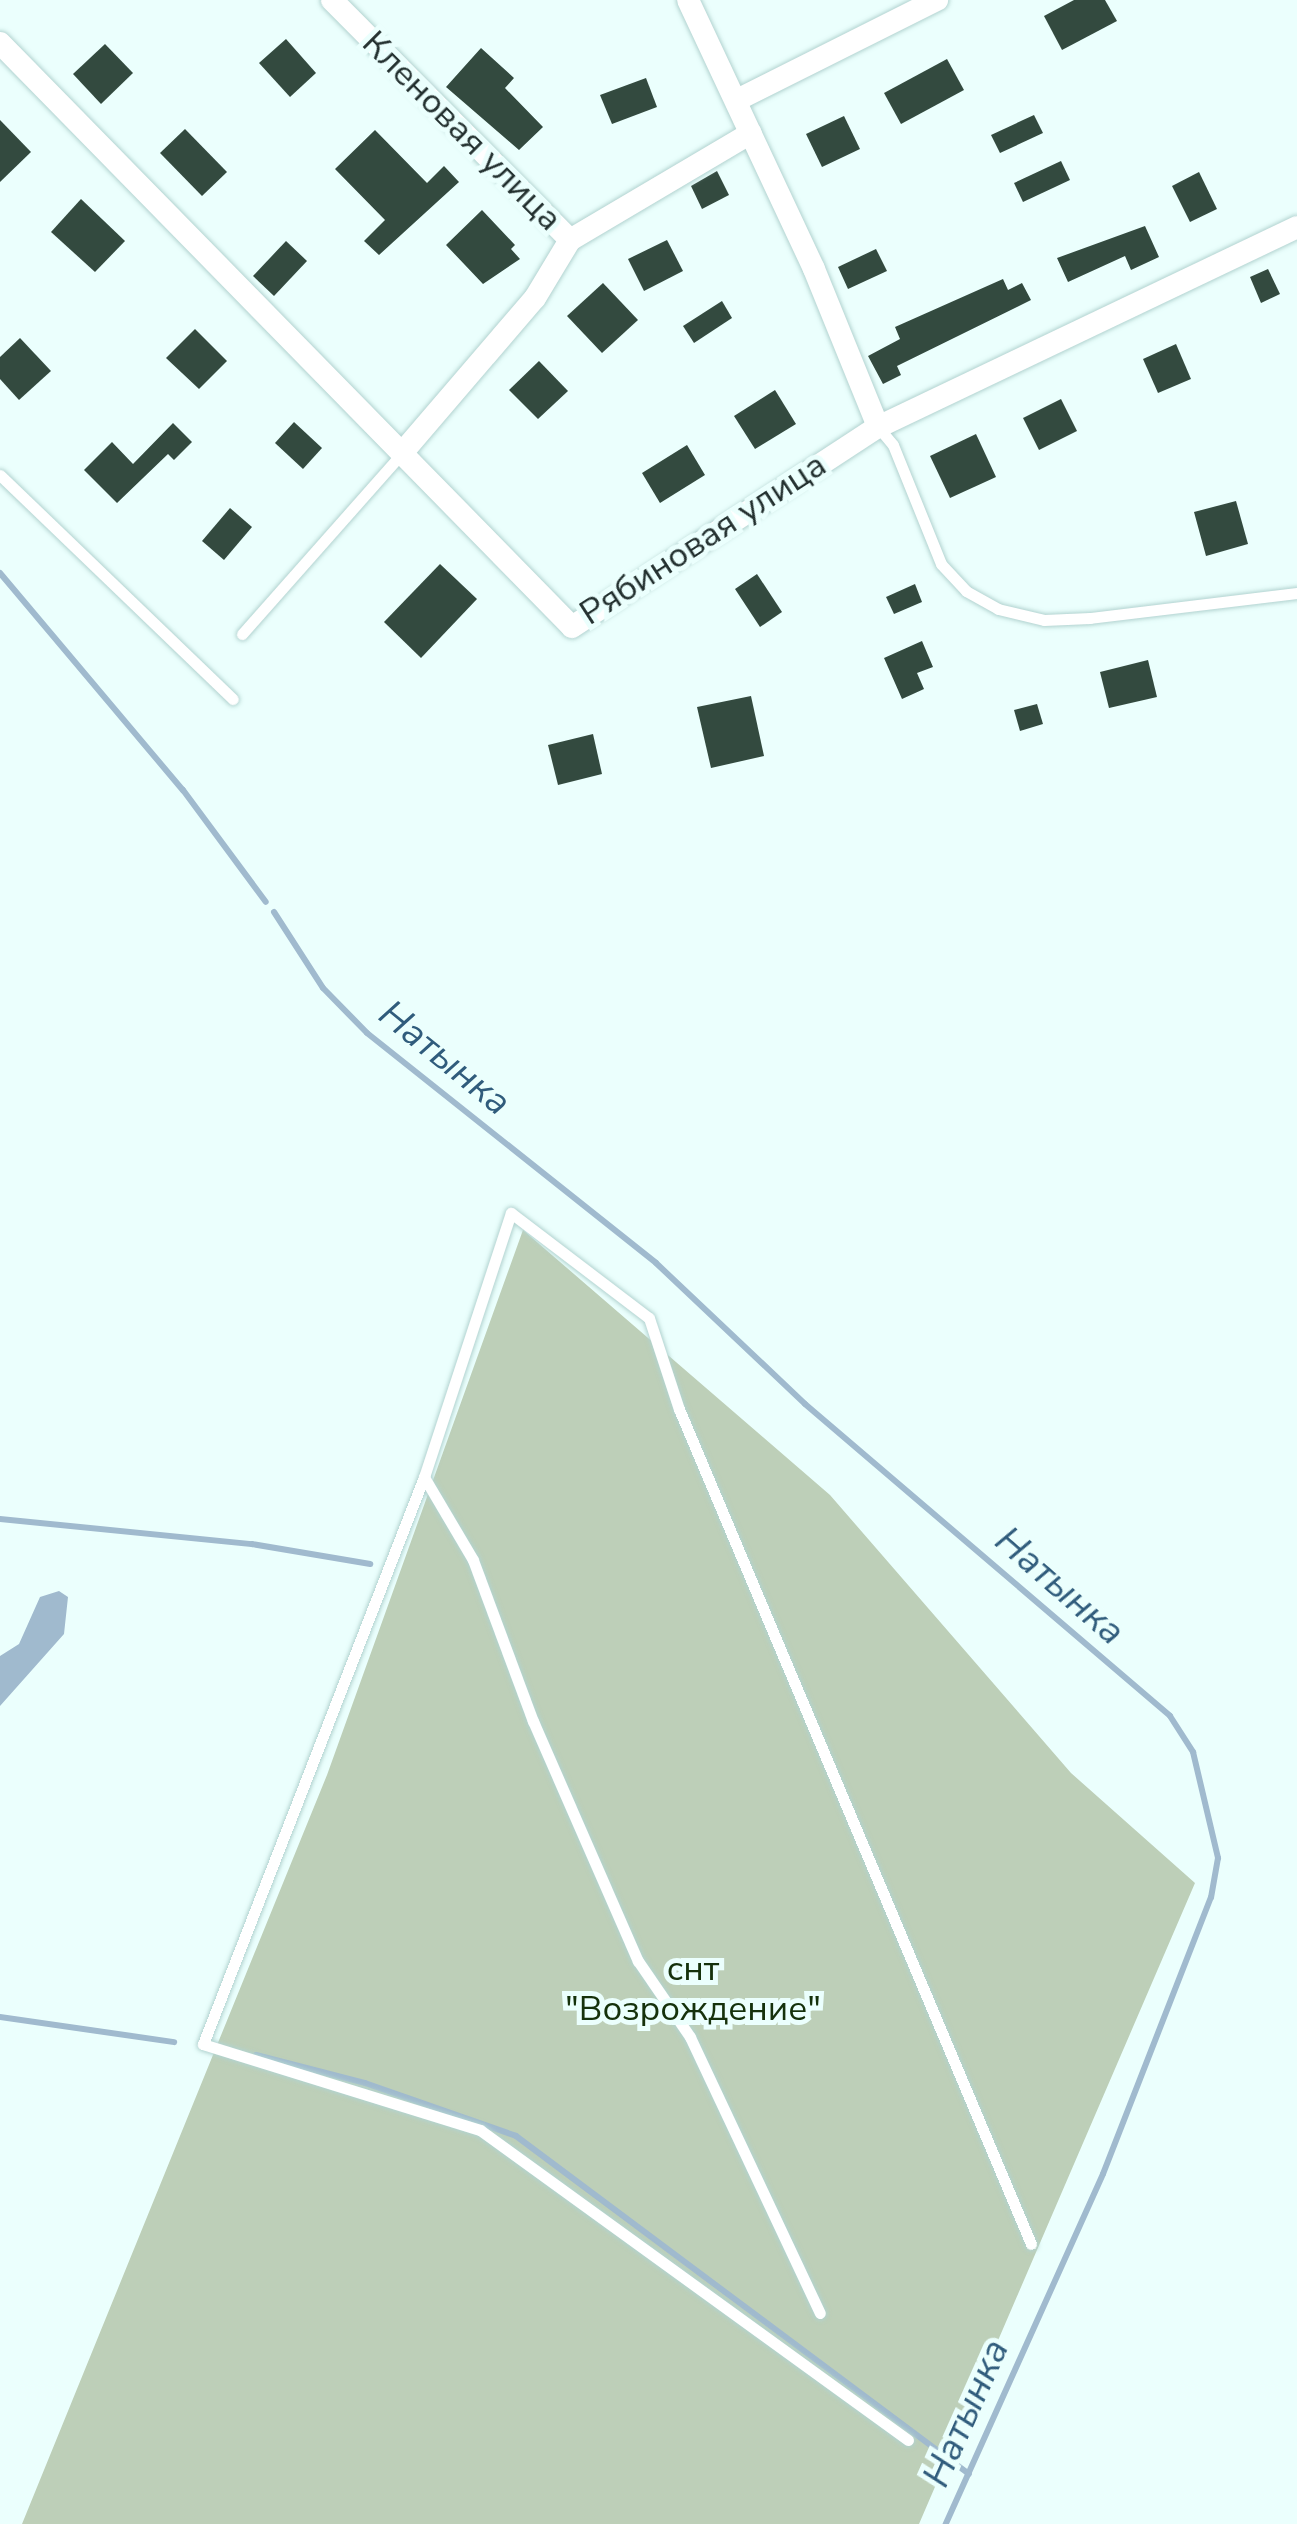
<!DOCTYPE html>
<html>
<head>
<meta charset="utf-8">
<style>
  body { margin:0 }
  #map { position:relative; width:1297px; height:2524px; overflow:hidden; background:#ebfffd; font-family:"Nunito Sans",sans-serif }
  div>[style] { position:absolute }
  [style*='--x'] { left:calc(var(--x)*1px); top:calc(var(--y)*1px); width:calc(var(--w)*1px); rotate:calc(var(--a)*1deg) }
  .green>* { inset:0; background:#bdcfb8 }
  .water>* { inset:0; background:#a0bace }
  .stream>* { height:6px; margin:-3px; padding:0 3px; transform-origin:3px; border-radius:3px; background:#a0bace }
  .building>* { inset:0; background:#334a3f }
  .roads { filter:drop-shadow(0 0 2px #b2d3d0) drop-shadow(0 0 2px #b2d3d0) }
  .service>* { height:11px; margin:-5.5px; padding:0 5.5px; transform-origin:5.5px; border-radius:5.5px; background:#fff }
  .minor>* { height:22px; margin:-11px; padding:0 11px; transform-origin:11px; border-radius:11px; background:#fff }
  span { translate:-50% -50%; white-space:nowrap; text-align:center; line-height:1.15; -webkit-text-stroke:10px #ebfffd; paint-order:stroke }
  .street-label { font-size:35px; color:#23302f }
  .park-label { font-size:35px; color:#15310b }
  .water-label { font-size:38px; color:#305c7c; font-style:italic }
</style>
</head>
<body>
<div id="map">
  <div class="green">
    <div style="clip-path:polygon(523px 1230px,830px 1495px,1071px 1773px,1195px 1883px,919px 2524px,22px 2524px,327px 1775px)"></div>
  </div>
  <div class="water">
    <div style="clip-path:polygon(59px 1591px,68px 1597px,64px 1634px,0 1706px,0 1656px,19px 1644px,40px 1597px)"></div>
  </div>
  <div class="stream">
    <div style="--x:0;--y:573;--w:284;--a:49.9"></div>
    <div style="--x:183;--y:790;--w:139;--a:53.5"></div>
    <div style="--x:274;--y:912;--w:90;--a:57.2"></div>
    <div style="--x:323;--y:988;--w:63;--a:45.6"></div>
    <div style="--x:367;--y:1033;--w:369;--a:38.5"></div>
    <div style="--x:656;--y:1263;--w:205;--a:43.4"></div>
    <div style="--x:805;--y:1404;--w:480;--a:40.5"></div>
    <div style="--x:1170;--y:1716;--w:43;--a:57.4"></div>
    <div style="--x:1193;--y:1752;--w:109;--a:76.7"></div>
    <div style="--x:1218;--y:1858;--w:40;--a:100"></div>
    <div style="--x:1211;--y:1897;--w:297;--a:111.3"></div>
    <div style="--x:1103;--y:2174;--w:384;--a:114.2"></div>
    <div style="--x:0;--y:1519;--w:253;--a:5.7"></div>
    <div style="--x:252;--y:1544;--w:120;--a:9.6"></div>
    <div style="--x:0;--y:2017;--w:176;--a:8.2"></div>
    <div style="--x:256;--y:2055;--w:113;--a:14.4"></div>
    <div style="--x:365;--y:2083;--w:160;--a:19.3"></div>
    <div style="--x:516;--y:2136;--w:565;--a:36.73"></div>
  </div>
  <div class="building">
    <div style="clip-path:polygon(1074px 0,1105px 0,1117px 21px,1062px 50px,1044px 16px)"></div>
    <div style="clip-path:polygon(286px 39px,316px 73px,290px 97px,259px 63px)"></div>
    <div style="clip-path:polygon(105px 44px,133px 73px,101px 104px,73px 74px)"></div>
    <div style="clip-path:polygon(481px 48px,514px 78px,505px 88px,543px 127px,519px 150px,446px 87px)"></div>
    <div style="clip-path:polygon(947px 59px,964px 90px,901px 124px,884px 93px)"></div>
    <div style="clip-path:polygon(646px 78px,657px 107px,612px 124px,600px 95px)"></div>
    <div style="clip-path:polygon(1034px 115px,1043px 133px,1000px 153px,991px 135px)"></div>
    <div style="clip-path:polygon(844px 116px,860px 149px,822px 167px,806px 134px)"></div>
    <div style="clip-path:polygon(0 120px,31px 152px,0 182px)"></div>
    <div style="clip-path:polygon(185px 129px,227px 172px,202px 196px,160px 153px)"></div>
    <div style="clip-path:polygon(375px 130px,427px 183px,444px 166px,459px 182px,379px 255px,364px 241px,385px 220px,335px 169px)"></div>
    <div style="clip-path:polygon(1061px 161px,1070px 180px,1023px 202px,1014px 183px)"></div>
    <div style="clip-path:polygon(717px 171px,729px 195px,702px 209px,691px 186px)"></div>
    <div style="clip-path:polygon(1199px 172px,1217px 209px,1190px 222px,1172px 186px)"></div>
    <div style="clip-path:polygon(81px 199px,125px 241px,95px 272px,51px 232px)"></div>
    <div style="clip-path:polygon(482px 210px,515px 245px,511px 249px,520px 259px,483px 284px,446px 245px)"></div>
    <div style="clip-path:polygon(1145px 226px,1159px 257px,1131px 270px,1125px 256px,1068px 282px,1057px 258px)"></div>
    <div style="clip-path:polygon(667px 240px,683px 271px,644px 291px,628px 259px)"></div>
    <div style="clip-path:polygon(286px 241px,307px 261px,274px 296px,253px 276px)"></div>
    <div style="clip-path:polygon(876px 249px,887px 271px,848px 289px,838px 267px)"></div>
    <div style="clip-path:polygon(1268px 269px,1280px 294px,1261px 303px,1250px 277px)"></div>
    <div style="clip-path:polygon(1003px 279px,1008px 290px,1022px 283px,1031px 300px,897px 366px,901px 375px,883px 384px,868px 356px,900px 339px,895px 327px)"></div>
    <div style="clip-path:polygon(603px 283px,638px 320px,602px 353px,567px 316px)"></div>
    <div style="clip-path:polygon(722px 301px,732px 318px,694px 343px,683px 326px)"></div>
    <div style="clip-path:polygon(195px 329px,227px 361px,199px 389px,166px 358px)"></div>
    <div style="clip-path:polygon(20px 338px,51px 371px,19px 400px,0 379px,0 357px)"></div>
    <div style="clip-path:polygon(1176px 344px,1191px 379px,1158px 393px,1143px 359px)"></div>
    <div style="clip-path:polygon(539px 361px,568px 391px,538px 419px,509px 390px)"></div>
    <div style="clip-path:polygon(775px 390px,796px 424px,755px 449px,734px 416px)"></div>
    <div style="clip-path:polygon(1061px 399px,1077px 431px,1039px 450px,1023px 418px)"></div>
    <div style="clip-path:polygon(294px 422px,322px 448px,303px 469px,275px 443px)"></div>
    <div style="clip-path:polygon(173px 423px,192px 442px,174px 460px,168px 454px,117px 503px,84px 470px,112px 442px,133px 464px)"></div>
    <div style="clip-path:polygon(976px 434px,996px 477px,950px 498px,930px 456px)"></div>
    <div style="clip-path:polygon(687px 445px,705px 475px,660px 503px,642px 473px)"></div>
    <div style="clip-path:polygon(1236px 501px,1248px 544px,1206px 556px,1194px 512px)"></div>
    <div style="clip-path:polygon(230px 508px,252px 527px,224px 560px,202px 541px)"></div>
    <div style="clip-path:polygon(440px 564px,477px 599px,421px 658px,384px 622px)"></div>
    <div style="clip-path:polygon(757px 574px,782px 612px,760px 627px,735px 589px)"></div>
    <div style="clip-path:polygon(915px 584px,922px 602px,894px 614px,886px 597px)"></div>
    <div style="clip-path:polygon(922px 641px,933px 667px,917px 673px,924px 689px,902px 699px,884px 658px)"></div>
    <div style="clip-path:polygon(1148px 660px,1157px 697px,1109px 708px,1100px 672px)"></div>
    <div style="clip-path:polygon(751px 696px,764px 756px,711px 768px,697px 707px)"></div>
    <div style="clip-path:polygon(1037px 704px,1043px 724px,1020px 731px,1014px 710px)"></div>
    <div style="clip-path:polygon(593px 734px,602px 774px,558px 785px,548px 745px)"></div>
  </div>
  <div class="roads">
    <div class="service">
      <div style="--x:878;--y:427;--w:23;--a:50"></div>
      <div style="--x:893;--y:445;--w:128;--a:68"></div>
      <div style="--x:941;--y:564;--w:37;--a:47"></div>
      <div style="--x:966;--y:591;--w:37;--a:29"></div>
      <div style="--x:998;--y:609;--w:47;--a:13.4"></div>
      <div style="--x:1044;--y:620;--w:46;--a:-2.5"></div>
      <div style="--x:1090;--y:618;--w:209;--a:-6.9"></div>
      <div style="--x:0;--y:475;--w:323;--a:43.9"></div>
      <div style="--x:242;--y:634;--w:242;--a:-48.5"></div>
      <div style="--x:424;--y:1477;--w:96;--a:59.4"></div>
      <div style="--x:473;--y:1560;--w:172;--a:69.6"></div>
      <div style="--x:533;--y:1721;--w:262;--a:66.4"></div>
      <div style="--x:638;--y:1961;--w:92;--a:55.6"></div>
      <div style="--x:690;--y:2037;--w:305;--a:64.8"></div>
      <div style="--x:908;--y:2440;--w:528;--a:-144.08"></div>
      <div style="--x:480;--y:2130;--w:290;--a:-162.8"></div>
      <div style="--x:203;--y:2044;--w:609;--a:-68.71"></div>
      <div style="--x:424;--y:1477;--w:278;--a:-71.8"></div>
      <div style="--x:511;--y:1213;--w:173;--a:37.3"></div>
      <div style="--x:649;--y:1318;--w:96;--a:71.8"></div>
      <div style="--x:679;--y:1409;--w:906;--a:67.14"></div>
    </div>
    <div class="minor">
      <div style="--x:332;--y:0;--w:338;--a:45.2"></div>
      <div style="--x:570;--y:240;--w:210;--a:-30.6"></div>
      <div style="--x:688;--y:0;--w:297;--a:64.9"></div>
      <div style="--x:814;--y:269;--w:170;--a:67.9"></div>
      <div style="--x:0;--y:43;--w:817;--a:45.59"></div>
      <div style="--x:572;--y:627;--w:366;--a:-33.2"></div>
      <div style="--x:878;--y:427;--w:464;--a:-25.5"></div>
      <div style="--x:737;--y:100;--w:224;--a:-26.6"></div>
      <div style="--x:402;--y:453;--w:204;--a:-49.4"></div>
      <div style="--x:535;--y:298;--w:68;--a:-58.9"></div>
    </div>
  </div>
  <div class="street-label">
    <span style="left:462px;top:131px;rotate:45deg">Кленовая улица</span>
    <span style="left:703px;top:539px;rotate:-33deg">Рябиновая улица</span>
  </div>
  <div class="park-label">
    <span style="left:693px;top:1989px">снт<br>"Возрождение"</span>
  </div>
  <div class="water-label">
    <span style="left:445px;top:1058px;rotate:39deg">Натынка</span>
    <span style="left:1060px;top:1586px;rotate:41deg">Натынка</span>
    <span style="left:966px;top:2413px;rotate:-66deg">Натынка</span>
  </div>
</div>
</body>
</html>
